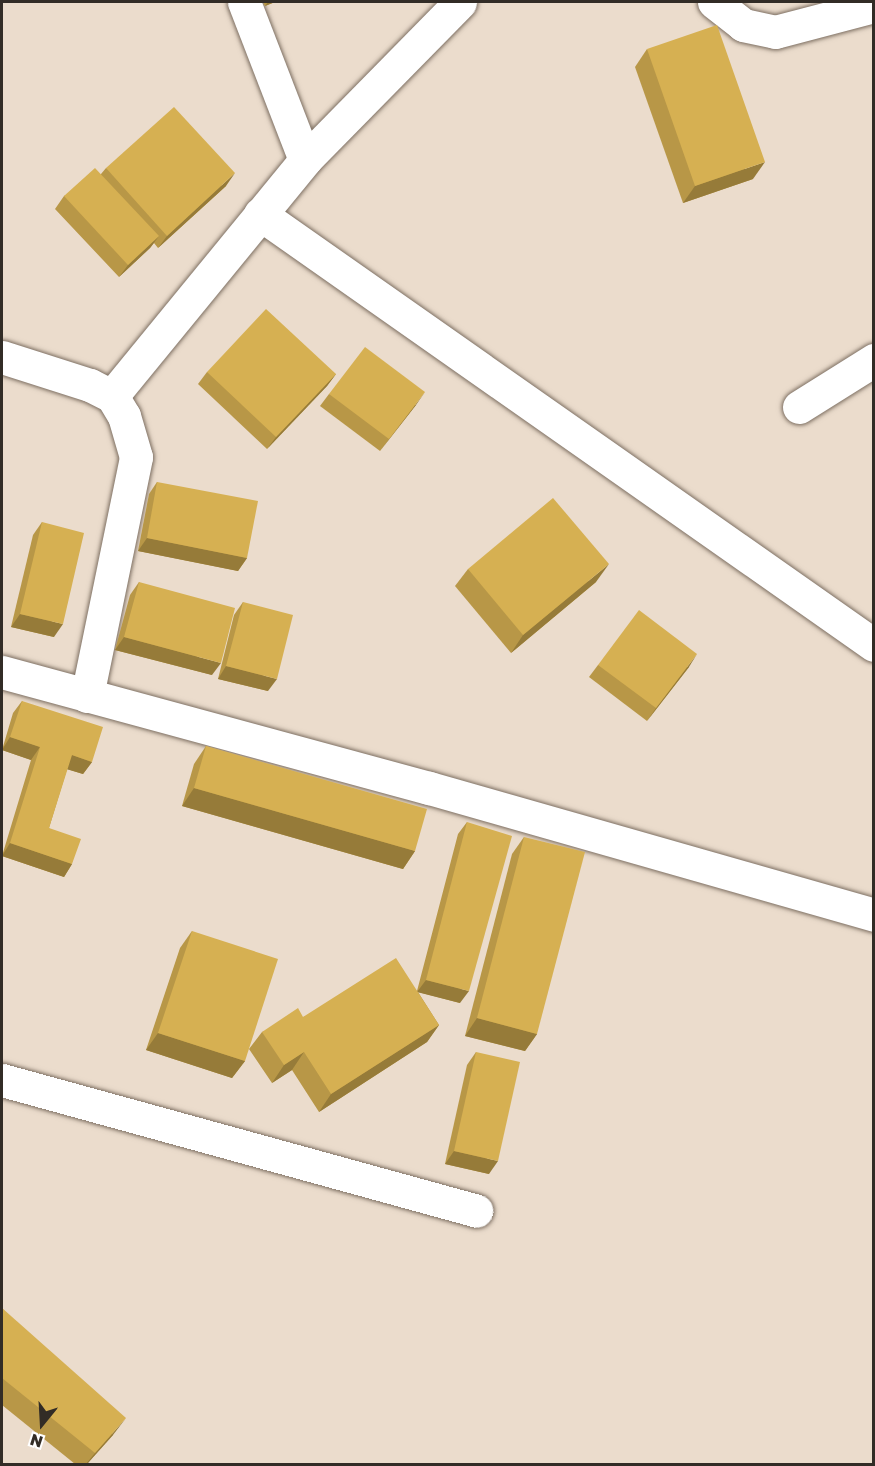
<!DOCTYPE html>
<html>
<head>
<meta charset="utf-8">
<style>
  body { margin:0 }
  #map { position:relative; width:875px; height:1466px; overflow:hidden; background:#ebdccc; font-family:"Golos Text",sans-serif }
  div>[style] { position:absolute }
  [style*='--x'] { left:calc(var(--x)*1px); top:calc(var(--y)*1px); width:calc(var(--w)*1px); rotate:calc(var(--a)*1deg) }
  .roads { filter:drop-shadow(0 0 2px #7d6f62) drop-shadow(0 0 2px #7d6f62) }
  .minor>* { height:33px; margin:-16.5px; padding:0 16.5px; transform-origin:16.5px; border-radius:16.5px; background:#fff }
  .wall>* { inset:0; background:#b89747 }
  .shaded-wall>* { inset:0; background:#967b39 }
  .building>* { inset:0; background:#d6b052 }
  span { translate:-50% -50%; white-space:nowrap; text-align:center; line-height:1.15; -webkit-text-stroke:4.5px #fff; paint-order:stroke }
  .frame { position:absolute; inset:0; border:3px solid #322c26; pointer-events:none }
  .north { position:absolute; left:12px; top:1394px; width:60px; height:60px; -webkit-text-stroke:4px #fff; paint-order:stroke; rotate:198deg; font-size:16px; font-weight:700; line-height:24px; text-align:center; color:#322c26 }
  .north::after { content:''; display:block; margin:auto; width:21px; height:27px; background:#322c26; clip-path:polygon(50% 0,100% 100%,50% 72%,0 100%) }
</style>
</head>
<body>
<div id="map">
  <div class="roads">
    <div class="minor">
      <div style="--x:244;--y:2;--w:169;--a:68.9"></div>
      <div style="--x:714;--y:2;--w:37;--a:38"></div>
      <div style="--x:743;--y:25;--w:33;--a:12"></div>
      <div style="--x:775;--y:32;--w:102;--a:-14.7"></div>
      <div style="--x:260;--y:214;--w:750;--a:35.07"></div>
      <div style="--x:2;--y:357;--w:92;--a:17.7"></div>
      <div style="--x:90;--y:385;--w:25;--a:27"></div>
      <div style="--x:799;--y:407;--w:89;--a:-32.1"></div>
      <div style="--x:2;--y:672;--w:442;--a:15.2"></div>
      <div style="--x:429;--y:788;--w:463;--a:15.9"></div>
      <div style="--x:87;--y:696;--w:244;--a:-78.4"></div>
      <div style="--x:136;--y:457;--w:43;--a:-106.3"></div>
      <div style="--x:124;--y:416;--w:23;--a:-121"></div>
      <div style="--x:112;--y:396;--w:305;--a:-50.7"></div>
      <div style="--x:305;--y:160;--w:221;--a:-45.5"></div>
      <div style="--x:2;--y:1080;--w:492;--a:15.4"></div>
    </div>
  </div>
  <div class="wall">
    <div style="clip-path:polygon(263px 2px,275px 2px,265px 6px)"></div>
    <div style="clip-path:polygon(647px 49px,753px 179px,683px 203px,635px 67px)"></div>
    <div style="clip-path:polygon(106px 168px,226px 186px,158px 248px,154px 243px,150px 248px,119px 277px,55px 209px,64px 196px,101px 174px)"></div>
    <div style="clip-path:polygon(207px 372px,336px 374px,327px 386px,267px 449px,198px 384px)"></div>
    <div style="clip-path:polygon(329px 394px,416px 405px,380px 451px,320px 406px)"></div>
    <div style="clip-path:polygon(157px 482px,247px 558px,238px 571px,138px 551px,149px 494px)"></div>
    <div style="clip-path:polygon(42px 522px,54px 637px,11px 627px,33px 535px)"></div>
    <div style="clip-path:polygon(468px 569px,596px 582px,511px 653px,455px 586px)"></div>
    <div style="clip-path:polygon(139px 582px,212px 675px,115px 650px,130px 595px)"></div>
    <div style="clip-path:polygon(243px 602px,268px 691px,218px 679px,234px 615px)"></div>
    <div style="clip-path:polygon(598px 665px,689px 667px,647px 721px,589px 677px)"></div>
    <div style="clip-path:polygon(22px 701px,92px 762px,83px 774px,67px 769px,49px 828px,72px 864px,64px 877px,2px 856px,31px 760px,2px 750px,13px 713px)"></div>
    <div style="clip-path:polygon(206px 746px,415px 851px,403px 869px,182px 806px,194px 764px)"></div>
    <div style="clip-path:polygon(467px 822px,460px 1003px,418px 992px,439px 1025px,427px 1042px,319px 1112px,292px 1070px,272px 1083px,249px 1049px,262px 1032px,303px 1017px,417px 991px,458px 834px)"></div>
    <div style="clip-path:polygon(524px 837px,537px 1034px,525px 1051px,465px 1036px,512px 854px)"></div>
    <div style="clip-path:polygon(192px 931px,245px 1061px,232px 1078px,146px 1050px,180px 948px)"></div>
    <div style="clip-path:polygon(476px 1052px,489px 1174px,445px 1164px,467px 1065px)"></div>
    <div style="clip-path:polygon(2px 1308px,113px 1435px,87px 1464px,75px 1464px,2px 1405px)"></div>
  </div>
  <div class="shaded-wall">
    <div style="clip-path:polygon(268px 2px,275px 2px,265px 6px)"></div>
    <div style="clip-path:polygon(765px 162px,753px 179px,683px 203px,695px 186px)"></div>
    <div style="clip-path:polygon(235px 173px,226px 186px,158px 248px,167px 236px)"></div>
    <div style="clip-path:polygon(159px 236px,150px 248px,119px 277px,128px 265px)"></div>
    <div style="clip-path:polygon(336px 374px,327px 386px,267px 449px,276px 437px)"></div>
    <div style="clip-path:polygon(425px 392px,416px 405px,380px 451px,389px 439px)"></div>
    <div style="clip-path:polygon(147px 538px,247px 558px,238px 571px,138px 551px)"></div>
    <div style="clip-path:polygon(609px 564px,596px 582px,511px 653px,523px 635px)"></div>
    <div style="clip-path:polygon(20px 614px,63px 624px,54px 637px,11px 627px)"></div>
    <div style="clip-path:polygon(124px 637px,221px 663px,212px 675px,115px 650px)"></div>
    <div style="clip-path:polygon(697px 654px,689px 667px,647px 721px,656px 708px)"></div>
    <div style="clip-path:polygon(226px 666px,277px 679px,268px 691px,218px 679px)"></div>
    <div style="clip-path:polygon(10px 737px,40px 747px,31px 760px,2px 750px)"></div>
    <div style="clip-path:polygon(72px 755px,92px 762px,83px 774px,63px 768px)"></div>
    <div style="clip-path:polygon(194px 788px,415px 851px,403px 869px,182px 806px)"></div>
    <div style="clip-path:polygon(10px 843px,72px 864px,64px 877px,2px 856px)"></div>
    <div style="clip-path:polygon(426px 980px,469px 991px,460px 1003px,417px 992px)"></div>
    <div style="clip-path:polygon(477px 1018px,537px 1034px,525px 1051px,465px 1036px)"></div>
    <div style="clip-path:polygon(439px 1025px,427px 1042px,319px 1112px,331px 1094px)"></div>
    <div style="clip-path:polygon(158px 1033px,245px 1061px,232px 1078px,146px 1050px)"></div>
    <div style="clip-path:polygon(304px 1052px,292px 1070px,272px 1083px,284px 1065px)"></div>
    <div style="clip-path:polygon(454px 1151px,498px 1161px,489px 1174px,445px 1164px)"></div>
    <div style="clip-path:polygon(126px 1418px,113px 1435px,87px 1464px,86px 1464px,95px 1453px)"></div>
  </div>
  <div class="building">
    <div style="clip-path:polygon(717px 25px,765px 162px,695px 186px,647px 49px)"></div>
    <div style="clip-path:polygon(174px 107px,235px 173px,167px 236px,106px 168px)"></div>
    <div style="clip-path:polygon(95px 168px,159px 236px,128px 265px,64px 196px)"></div>
    <div style="clip-path:polygon(266px 309px,336px 374px,276px 437px,207px 372px)"></div>
    <div style="clip-path:polygon(365px 347px,425px 392px,389px 439px,329px 394px)"></div>
    <div style="clip-path:polygon(157px 482px,258px 501px,247px 558px,147px 538px)"></div>
    <div style="clip-path:polygon(553px 498px,609px 564px,523px 635px,468px 569px)"></div>
    <div style="clip-path:polygon(42px 522px,84px 533px,63px 624px,20px 614px)"></div>
    <div style="clip-path:polygon(139px 582px,235px 608px,221px 663px,124px 637px)"></div>
    <div style="clip-path:polygon(243px 602px,293px 615px,277px 679px,226px 666px)"></div>
    <div style="clip-path:polygon(639px 610px,697px 654px,656px 708px,598px 665px)"></div>
    <div style="clip-path:polygon(22px 701px,103px 727px,92px 762px,72px 755px,49px 828px,81px 839px,72px 864px,10px 843px,40px 747px,10px 737px)"></div>
    <div style="clip-path:polygon(206px 746px,427px 809px,415px 851px,194px 788px)"></div>
    <div style="clip-path:polygon(467px 822px,512px 836px,469px 991px,426px 980px)"></div>
    <div style="clip-path:polygon(524px 837px,585px 852px,537px 1034px,477px 1018px)"></div>
    <div style="clip-path:polygon(192px 931px,278px 959px,245px 1061px,158px 1033px)"></div>
    <div style="clip-path:polygon(396px 958px,439px 1025px,331px 1094px,304px 1052px,284px 1065px,262px 1032px,298px 1008px,303px 1017px)"></div>
    <div style="clip-path:polygon(476px 1052px,520px 1062px,498px 1161px,454px 1151px)"></div>
    <div style="clip-path:polygon(2px 1308px,126px 1418px,95px 1453px,2px 1378px)"></div>
  </div>
  <div class="frame"></div>
  <div class="north">N</div>
</div>
</body>
</html>
